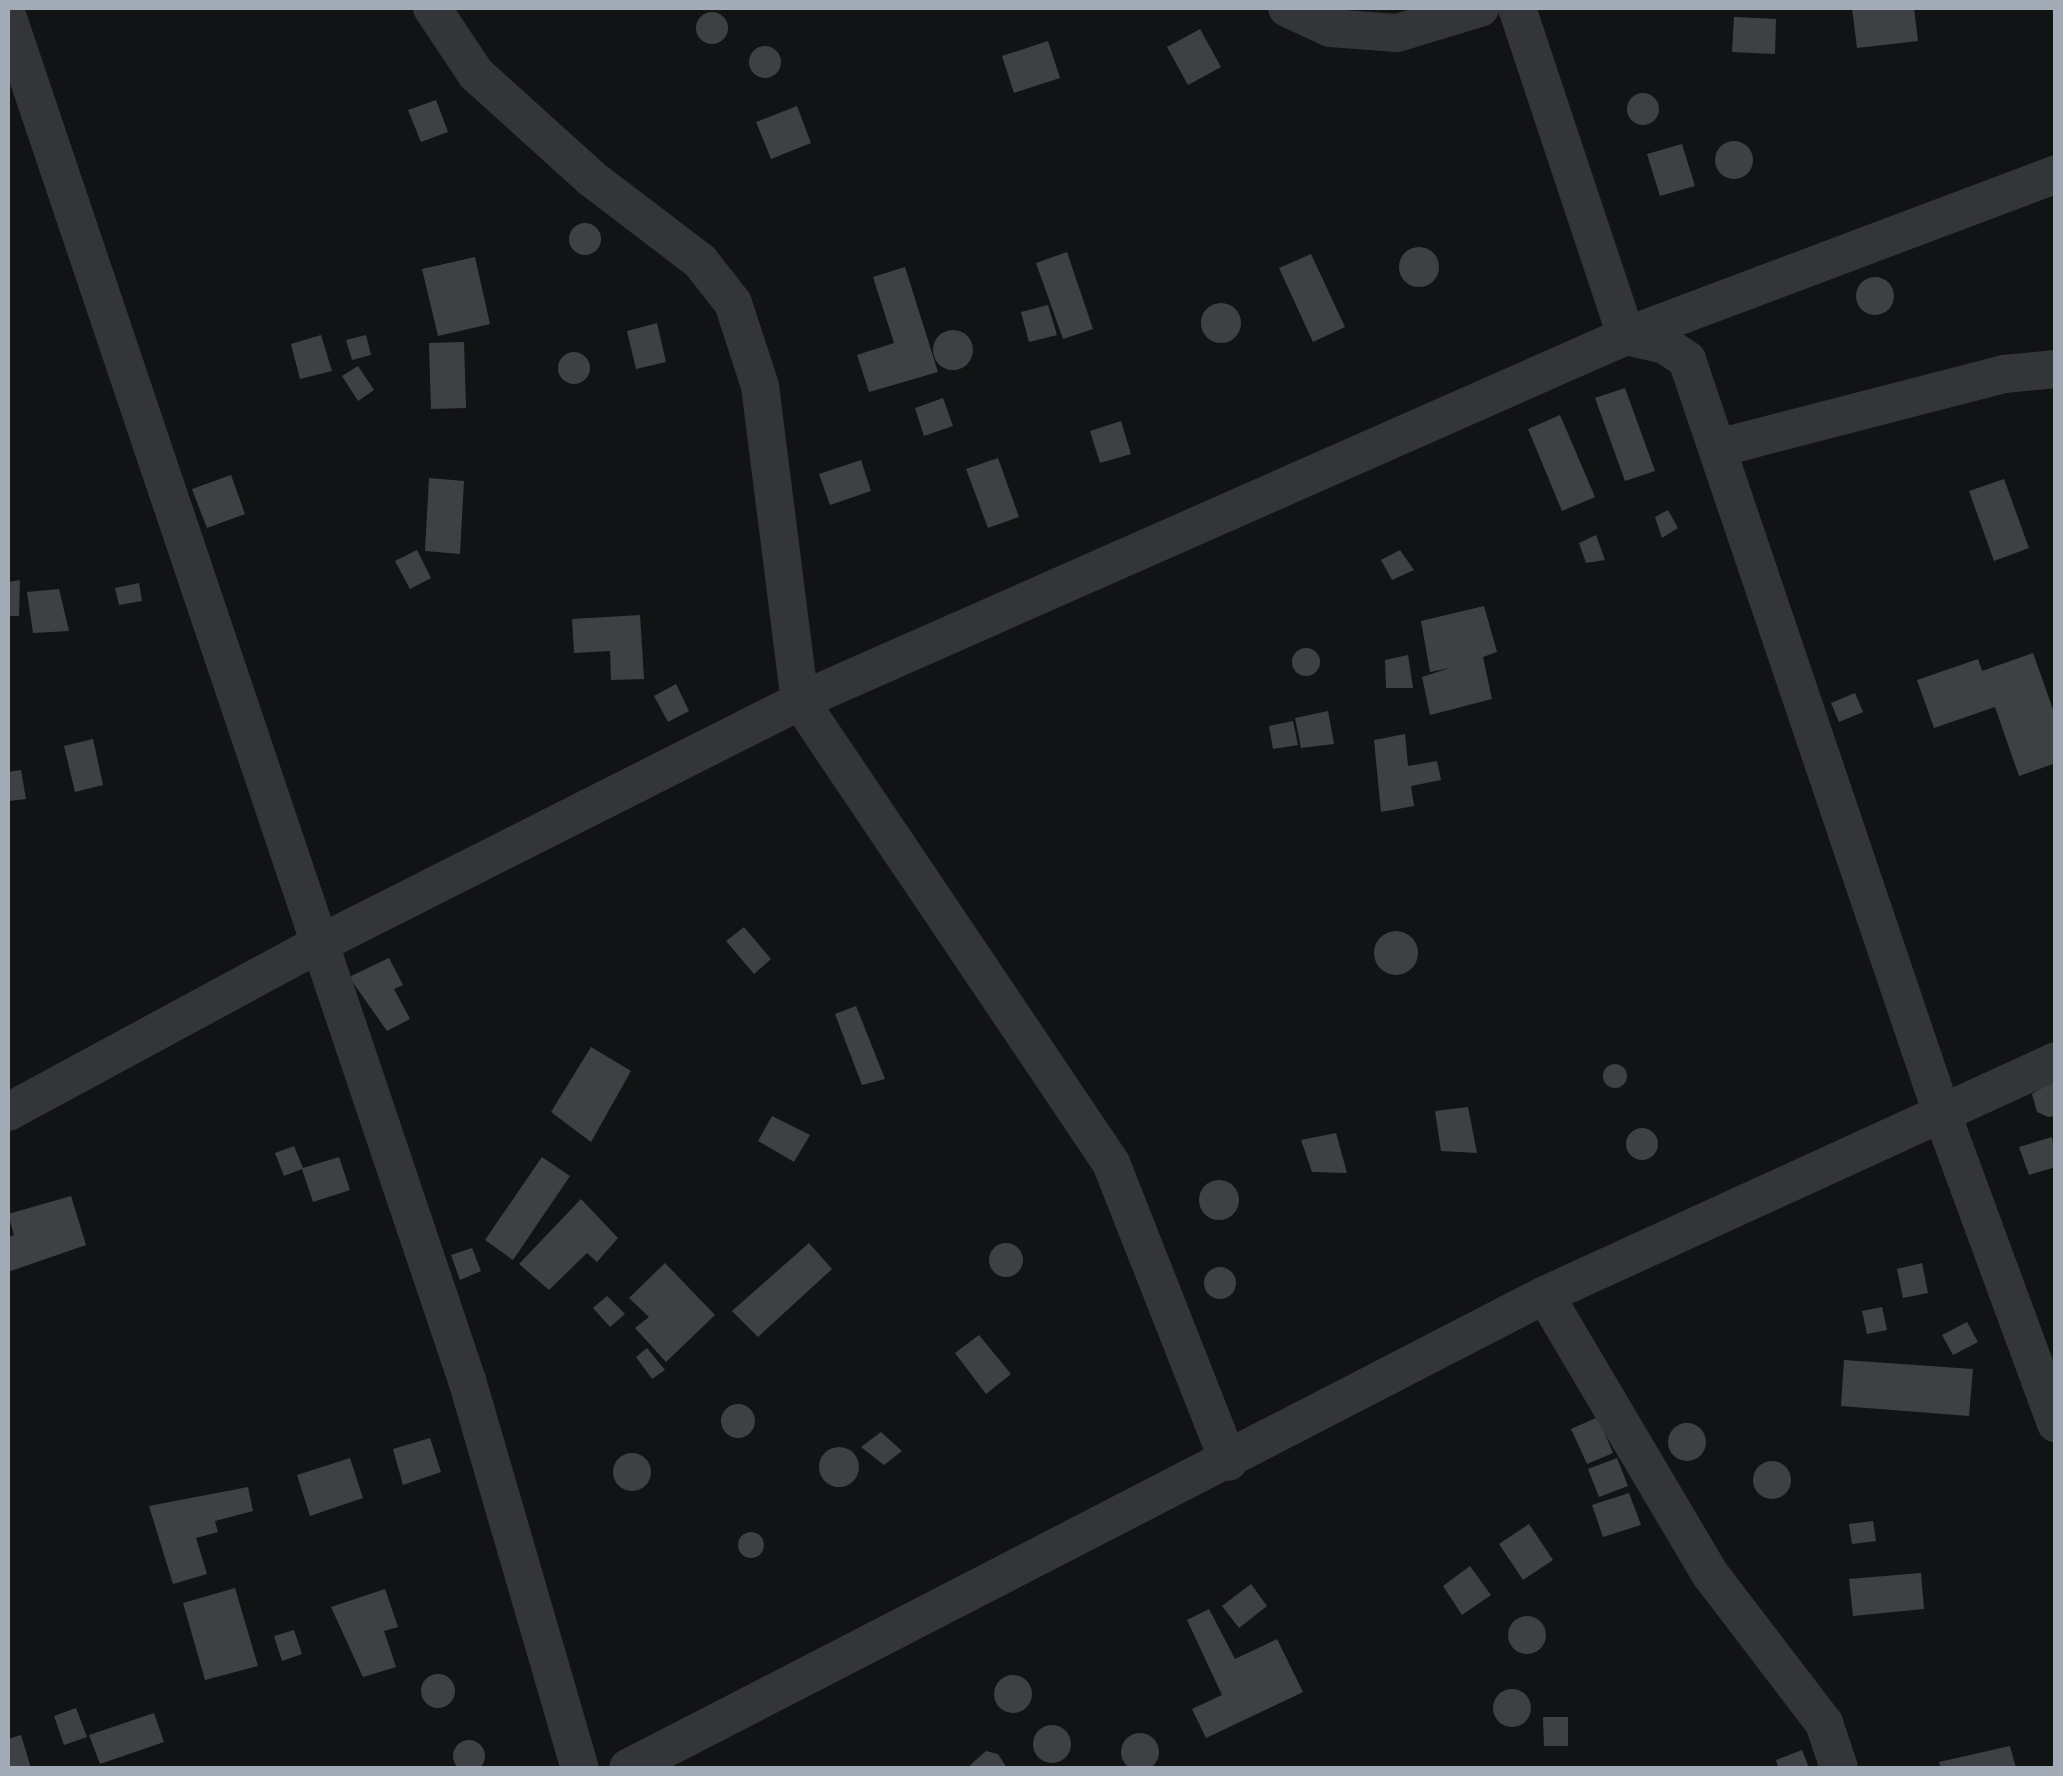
<!DOCTYPE html>
<html>
<head>
<meta charset="utf-8">
<style>
  body { margin:0 }
  #map { position:relative; width:2063px; height:1776px; overflow:hidden; background:#121314; font-family:"Fira Sans",sans-serif }
  div>[style] { position:absolute }
  [style*='--x'] { left:calc(var(--x)*1px); top:calc(var(--y)*1px); width:calc(var(--w)*1px); rotate:calc(var(--a)*1deg) }
  .building>* { inset:0; background:#3e4144 }
  .round { border-radius:50% }
  .street>* { height:38px; margin:-19px; padding:0 19px; transform-origin:19px; border-radius:19px; background:#333539 }
  span { translate:-50% -50%; white-space:nowrap; text-align:center; line-height:1.15; -webkit-text-stroke:8px #0d0e0f; paint-order:stroke }
  .frame { position:absolute; inset:0; border:10px solid #a3abb6; pointer-events:none }
</style>
</head>
<body>
<div id="map">
  <div class="building">
    <div style="clip-path:polygon(1852px 8px,1914px 8px,1918px 41px,1857px 48px)"></div>
    <div class="round" style="left:696px;top:12px;width:32px;height:32px"></div>
    <div style="clip-path:polygon(1734px 17px,1776px 19px,1775px 54px,1732px 52px)"></div>
    <div style="clip-path:polygon(1200px 29px,1221px 67px,1188px 85px,1167px 47px)"></div>
    <div style="clip-path:polygon(1048px 41px,1060px 78px,1014px 93px,1002px 56px)"></div>
    <div class="round" style="left:749px;top:46px;width:32px;height:32px"></div>
    <div class="round" style="left:1627px;top:93px;width:32px;height:32px"></div>
    <div style="clip-path:polygon(436px 100px,448px 132px,421px 142px,408px 110px)"></div>
    <div style="clip-path:polygon(797px 106px,811px 143px,771px 159px,756px 122px)"></div>
    <div class="round" style="left:1715px;top:141px;width:38px;height:38px"></div>
    <div style="clip-path:polygon(1682px 144px,1695px 186px,1660px 196px,1647px 154px)"></div>
    <div class="round" style="left:569px;top:223px;width:32px;height:32px"></div>
    <div class="round" style="left:1399px;top:247px;width:40px;height:40px"></div>
    <div style="clip-path:polygon(1067px 252px,1093px 329px,1063px 339px,1036px 263px)"></div>
    <div style="clip-path:polygon(1311px 254px,1345px 327px,1313px 342px,1279px 268px)"></div>
    <div style="clip-path:polygon(475px 257px,490px 324px,438px 336px,422px 269px)"></div>
    <div style="clip-path:polygon(905px 267px,938px 372px,869px 392px,857px 355px,894px 343px,873px 277px)"></div>
    <div class="round" style="left:1856px;top:277px;width:38px;height:38px"></div>
    <div class="round" style="left:1201px;top:303px;width:40px;height:40px"></div>
    <div style="clip-path:polygon(1048px 305px,1057px 335px,1029px 342px,1021px 312px)"></div>
    <div style="clip-path:polygon(657px 323px,666px 362px,636px 369px,627px 331px)"></div>
    <div class="round" style="left:933px;top:330px;width:40px;height:40px"></div>
    <div style="clip-path:polygon(321px 335px,332px 371px,300px 379px,291px 344px)"></div>
    <div style="clip-path:polygon(366px 335px,371px 355px,352px 360px,346px 340px)"></div>
    <div style="clip-path:polygon(464px 342px,466px 408px,431px 409px,429px 343px)"></div>
    <div class="round" style="left:558px;top:352px;width:32px;height:32px"></div>
    <div style="clip-path:polygon(358px 366px,374px 390px,358px 401px,342px 376px)"></div>
    <div style="clip-path:polygon(1625px 388px,1655px 471px,1625px 481px,1595px 398px)"></div>
    <div style="clip-path:polygon(943px 398px,953px 426px,924px 436px,915px 408px)"></div>
    <div style="clip-path:polygon(1560px 415px,1595px 497px,1562px 511px,1528px 429px)"></div>
    <div style="clip-path:polygon(1121px 421px,1131px 454px,1100px 463px,1090px 431px)"></div>
    <div style="clip-path:polygon(998px 458px,1019px 517px,988px 528px,966px 469px)"></div>
    <div style="clip-path:polygon(861px 460px,871px 491px,830px 505px,819px 474px)"></div>
    <div style="clip-path:polygon(231px 475px,245px 514px,207px 528px,192px 489px)"></div>
    <div style="clip-path:polygon(429px 478px,464px 481px,460px 554px,425px 551px)"></div>
    <div style="clip-path:polygon(2004px 479px,2029px 548px,1994px 561px,1969px 491px)"></div>
    <div style="clip-path:polygon(1668px 510px,1678px 528px,1662px 538px,1655px 517px)"></div>
    <div style="clip-path:polygon(1596px 535px,1605px 560px,1586px 563px,1579px 543px)"></div>
    <div style="clip-path:polygon(417px 550px,431px 578px,410px 589px,395px 561px)"></div>
    <div style="clip-path:polygon(1400px 550px,1414px 570px,1392px 580px,1381px 560px)"></div>
    <div style="clip-path:polygon(20px 580px,19px 616px,8px 616px,8px 582px)"></div>
    <div style="clip-path:polygon(139px 583px,142px 601px,119px 605px,115px 588px)"></div>
    <div style="clip-path:polygon(59px 589px,69px 631px,33px 633px,27px 592px)"></div>
    <div style="clip-path:polygon(1484px 606px,1497px 652px,1483px 657px,1492px 699px,1430px 715px,1422px 677px,1450px 668px,1430px 672px,1421px 621px)"></div>
    <div style="clip-path:polygon(640px 615px,644px 679px,611px 680px,610px 651px,574px 653px,572px 619px)"></div>
    <div class="round" style="left:1292px;top:648px;width:28px;height:28px"></div>
    <div style="clip-path:polygon(2033px 653px,2056px 718px,2056px 763px,2019px 776px,1995px 707px,1934px 728px,1917px 680px,1978px 659px,1982px 671px)"></div>
    <div style="clip-path:polygon(1408px 655px,1413px 688px,1386px 688px,1385px 660px)"></div>
    <div style="clip-path:polygon(676px 684px,689px 711px,668px 722px,654px 696px)"></div>
    <div style="clip-path:polygon(1855px 693px,1863px 712px,1839px 722px,1831px 703px)"></div>
    <div style="clip-path:polygon(1328px 711px,1334px 744px,1301px 748px,1295px 718px)"></div>
    <div style="clip-path:polygon(1293px 721px,1298px 745px,1273px 749px,1269px 726px)"></div>
    <div style="clip-path:polygon(1405px 734px,1408px 766px,1437px 761px,1441px 780px,1411px 786px,1414px 806px,1381px 812px,1374px 740px)"></div>
    <div style="clip-path:polygon(93px 739px,103px 785px,75px 792px,64px 746px)"></div>
    <div style="clip-path:polygon(21px 770px,26px 799px,9px 801px,8px 772px)"></div>
    <div style="clip-path:polygon(744px 927px,771px 959px,754px 974px,726px 941px)"></div>
    <div class="round" style="left:1374px;top:931px;width:44px;height:44px"></div>
    <div style="clip-path:polygon(389px 958px,403px 985px,394px 989px,410px 1019px,387px 1031px,349px 977px)"></div>
    <div style="clip-path:polygon(856px 1006px,885px 1079px,862px 1085px,835px 1014px)"></div>
    <div style="clip-path:polygon(591px 1047px,631px 1071px,591px 1142px,551px 1112px)"></div>
    <div class="round" style="left:1603px;top:1064px;width:24px;height:24px"></div>
    <div style="clip-path:polygon(2056px 1079px,2056px 1116px,2048px 1117px,2037px 1112px,2032px 1094px)"></div>
    <div style="clip-path:polygon(1468px 1107px,1477px 1153px,1441px 1151px,1435px 1111px)"></div>
    <div style="clip-path:polygon(772px 1116px,810px 1135px,794px 1162px,758px 1141px)"></div>
    <div class="round" style="left:1626px;top:1128px;width:32px;height:32px"></div>
    <div style="clip-path:polygon(1336px 1133px,1347px 1173px,1312px 1172px,1301px 1140px)"></div>
    <div style="clip-path:polygon(2052px 1137px,2056px 1167px,2029px 1175px,2019px 1147px)"></div>
    <div style="clip-path:polygon(294px 1146px,303px 1168px,339px 1157px,350px 1190px,313px 1202px,302px 1169px,284px 1176px,275px 1153px)"></div>
    <div style="clip-path:polygon(542px 1157px,570px 1176px,513px 1260px,485px 1240px)"></div>
    <div class="round" style="left:1199px;top:1180px;width:40px;height:40px"></div>
    <div style="clip-path:polygon(71px 1196px,86px 1245px,8px 1272px,8px 1237px,14px 1235px,8px 1214px)"></div>
    <div style="clip-path:polygon(581px 1199px,618px 1238px,597px 1262px,587px 1253px,549px 1290px,519px 1264px)"></div>
    <div style="clip-path:polygon(809px 1243px,832px 1269px,758px 1337px,732px 1311px)"></div>
    <div class="round" style="left:989px;top:1243px;width:34px;height:34px"></div>
    <div style="clip-path:polygon(472px 1248px,481px 1271px,460px 1280px,451px 1255px)"></div>
    <div style="clip-path:polygon(665px 1263px,715px 1315px,666px 1362px,635px 1328px,649px 1317px,629px 1298px)"></div>
    <div style="clip-path:polygon(1922px 1263px,1928px 1293px,1903px 1298px,1897px 1269px)"></div>
    <div class="round" style="left:1204px;top:1267px;width:32px;height:32px"></div>
    <div style="clip-path:polygon(607px 1296px,625px 1314px,610px 1327px,593px 1308px)"></div>
    <div style="clip-path:polygon(1882px 1307px,1887px 1330px,1867px 1334px,1862px 1311px)"></div>
    <div style="clip-path:polygon(1967px 1322px,1978px 1342px,1953px 1355px,1942px 1335px)"></div>
    <div style="clip-path:polygon(979px 1335px,1011px 1374px,986px 1394px,955px 1353px)"></div>
    <div style="clip-path:polygon(647px 1348px,665px 1370px,652px 1379px,636px 1357px)"></div>
    <div style="clip-path:polygon(1844px 1360px,1973px 1369px,1969px 1416px,1841px 1406px)"></div>
    <div class="round" style="left:721px;top:1404px;width:34px;height:34px"></div>
    <div style="clip-path:polygon(1598px 1417px,1613px 1453px,1587px 1464px,1571px 1429px)"></div>
    <div class="round" style="left:1668px;top:1423px;width:38px;height:38px"></div>
    <div style="clip-path:polygon(881px 1432px,902px 1451px,884px 1465px,861px 1447px)"></div>
    <div style="clip-path:polygon(430px 1438px,441px 1472px,403px 1485px,393px 1449px)"></div>
    <div class="round" style="left:819px;top:1447px;width:40px;height:40px"></div>
    <div class="round" style="left:613px;top:1453px;width:38px;height:38px"></div>
    <div style="clip-path:polygon(350px 1458px,363px 1498px,310px 1516px,297px 1475px)"></div>
    <div style="clip-path:polygon(1617px 1458px,1628px 1486px,1599px 1497px,1588px 1469px)"></div>
    <div class="round" style="left:1753px;top:1461px;width:38px;height:38px"></div>
    <div style="clip-path:polygon(248px 1487px,253px 1511px,215px 1521px,218px 1532px,196px 1538px,207px 1574px,173px 1584px,149px 1506px)"></div>
    <div style="clip-path:polygon(1629px 1493px,1641px 1525px,1603px 1537px,1592px 1505px)"></div>
    <div style="clip-path:polygon(1873px 1521px,1876px 1541px,1852px 1544px,1849px 1524px)"></div>
    <div style="clip-path:polygon(1529px 1524px,1553px 1560px,1523px 1580px,1499px 1544px)"></div>
    <div class="round" style="left:738px;top:1532px;width:26px;height:26px"></div>
    <div style="clip-path:polygon(1470px 1566px,1491px 1595px,1462px 1615px,1443px 1586px)"></div>
    <div style="clip-path:polygon(1921px 1573px,1924px 1609px,1853px 1616px,1849px 1579px)"></div>
    <div style="clip-path:polygon(1251px 1584px,1267px 1606px,1239px 1628px,1222px 1606px)"></div>
    <div style="clip-path:polygon(235px 1588px,258px 1666px,205px 1680px,183px 1603px)"></div>
    <div style="clip-path:polygon(385px 1589px,398px 1627px,384px 1631px,396px 1667px,363px 1677px,331px 1607px)"></div>
    <div style="clip-path:polygon(1209px 1609px,1235px 1659px,1277px 1639px,1303px 1692px,1206px 1738px,1192px 1709px,1222px 1695px,1187px 1620px)"></div>
    <div class="round" style="left:1508px;top:1616px;width:38px;height:38px"></div>
    <div style="clip-path:polygon(294px 1630px,302px 1654px,282px 1661px,274px 1636px)"></div>
    <div class="round" style="left:421px;top:1674px;width:34px;height:34px"></div>
    <div class="round" style="left:994px;top:1675px;width:38px;height:38px"></div>
    <div class="round" style="left:1493px;top:1689px;width:38px;height:38px"></div>
    <div style="clip-path:polygon(76px 1708px,87px 1737px,64px 1745px,54px 1716px)"></div>
    <div style="clip-path:polygon(154px 1713px,164px 1742px,100px 1764px,89px 1735px)"></div>
    <div style="clip-path:polygon(1543px 1717px,1568px 1717px,1568px 1746px,1544px 1746px)"></div>
    <div class="round" style="left:1033px;top:1725px;width:38px;height:38px"></div>
    <div class="round" style="left:1121px;top:1733px;width:38px;height:38px"></div>
    <div style="clip-path:polygon(21px 1735px,31px 1768px,8px 1768px,8px 1739px)"></div>
    <div class="round" style="left:453px;top:1740px;width:32px;height:32px"></div>
    <div style="clip-path:polygon(2010px 1746px,2016px 1768px,1941px 1768px,1939px 1762px)"></div>
    <div style="clip-path:polygon(1802px 1750px,1809px 1768px,1778px 1768px,1776px 1760px)"></div>
    <div style="clip-path:polygon(986px 1751px,998px 1754px,1007px 1768px,967px 1768px)"></div>
  </div>
  <div class="street">
    <div style="--x:432;--y:8;--w:79;--a:56.3"></div>
    <div style="--x:476;--y:74;--w:155;--a:42.1"></div>
    <div style="--x:591;--y:178;--w:137;--a:37.3"></div>
    <div style="--x:700;--y:261;--w:53;--a:51.8"></div>
    <div style="--x:733;--y:303;--w:87;--a:72"></div>
    <div style="--x:760;--y:386;--w:318;--a:82.8"></div>
    <div style="--x:800;--y:701;--w:557;--a:56.05"></div>
    <div style="--x:1111;--y:1163;--w:321;--a:68.5"></div>
    <div style="--x:1287;--y:8;--w:47;--a:24.9"></div>
    <div style="--x:1330;--y:28;--w:67;--a:4.3"></div>
    <div style="--x:1397;--y:33;--w:87;--a:-16.8"></div>
    <div style="--x:1517;--y:8;--w:346;--a:71.6"></div>
    <div style="--x:8;--y:18;--w:1437;--a:71.38"></div>
    <div style="--x:467;--y:1380;--w:404;--a:73.8"></div>
    <div style="--x:1626;--y:336;--w:40;--a:13"></div>
    <div style="--x:1665;--y:345;--w:27;--a:34"></div>
    <div style="--x:1687;--y:360;--w:793;--a:71.31"></div>
    <div style="--x:1941;--y:1111;--w:333;--a:69.8"></div>
    <div style="--x:1718;--y:448;--w:295;--a:-14.5"></div>
    <div style="--x:2004;--y:374;--w:52;--a:-5.5"></div>
    <div style="--x:8;--y:1112;--w:358;--a:-28.4"></div>
    <div style="--x:323;--y:942;--w:534;--a:-26.8"></div>
    <div style="--x:800;--y:701;--w:903;--a:-23.84"></div>
    <div style="--x:1626;--y:336;--w:460;--a:-20.6"></div>
    <div style="--x:1545;--y:1295;--w:324;--a:59.4"></div>
    <div style="--x:1710;--y:1574;--w:188;--a:52.6"></div>
    <div style="--x:1824;--y:1723;--w:47;--a:71.6"></div>
    <div style="--x:628;--y:1768;--w:1032;--a:-27.29"></div>
    <div style="--x:1545;--y:1295;--w:562;--a:-24.6"></div>
  </div>
  <div class="frame"></div>
</div>
</body>
</html>
